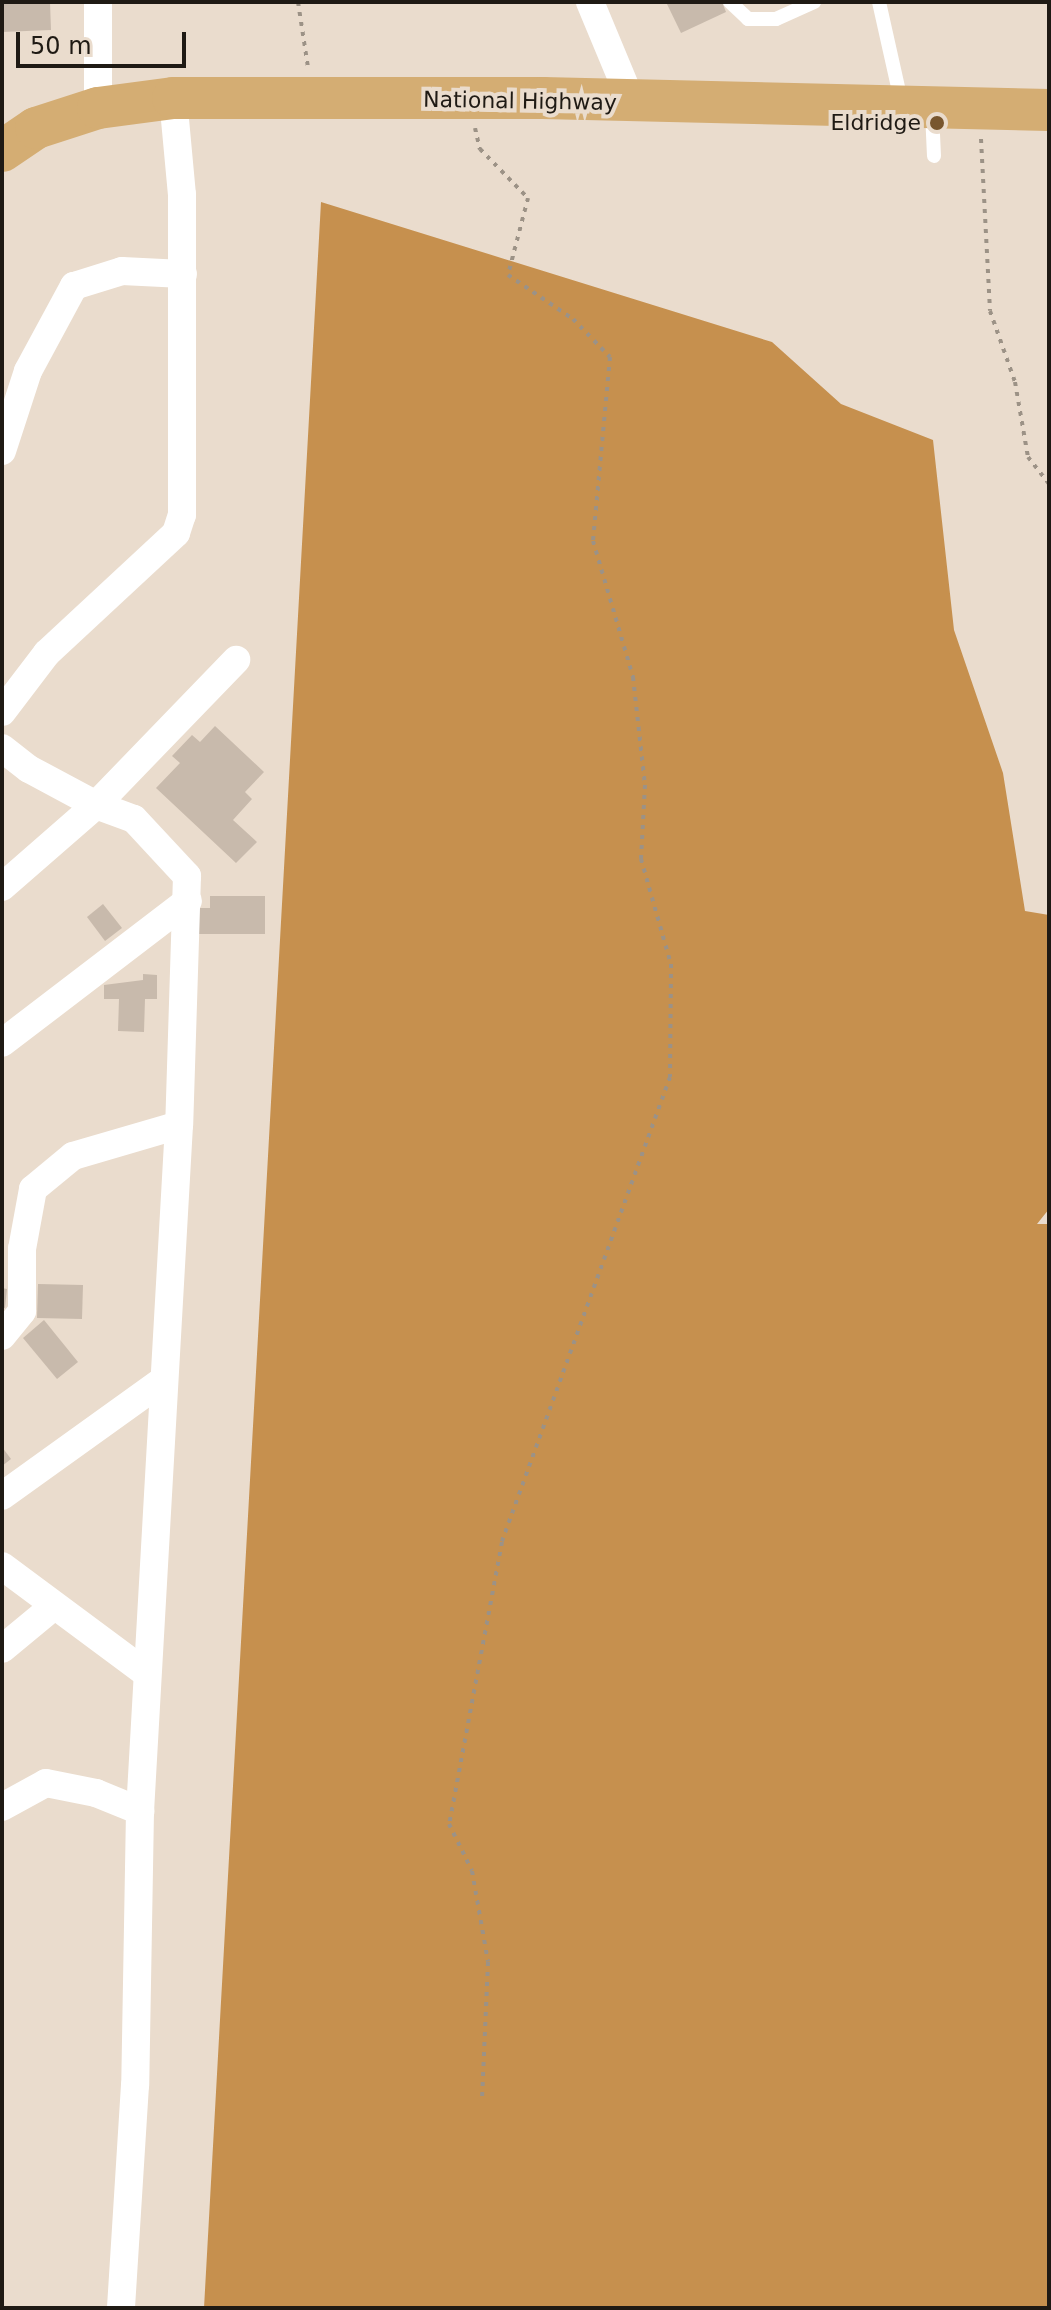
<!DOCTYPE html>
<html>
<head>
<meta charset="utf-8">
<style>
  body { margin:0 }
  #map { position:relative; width:1051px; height:2310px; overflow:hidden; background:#eadccd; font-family:"DejaVu Sans",sans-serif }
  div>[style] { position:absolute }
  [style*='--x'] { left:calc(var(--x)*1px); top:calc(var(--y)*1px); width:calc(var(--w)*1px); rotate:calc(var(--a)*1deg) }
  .forest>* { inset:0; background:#c6904e }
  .building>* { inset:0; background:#c8baac }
  .path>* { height:4px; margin-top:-2px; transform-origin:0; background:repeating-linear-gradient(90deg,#9c9286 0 4px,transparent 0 10px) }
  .service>* { height:14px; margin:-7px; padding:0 7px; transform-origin:7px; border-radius:7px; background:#fff }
  .minor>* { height:28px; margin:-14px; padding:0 14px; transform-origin:14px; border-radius:14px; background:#fff }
  .primary>* { height:42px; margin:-21px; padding:0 21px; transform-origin:21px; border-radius:21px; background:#d4ad73 }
  .dots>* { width:22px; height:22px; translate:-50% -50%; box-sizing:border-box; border:4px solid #eadccd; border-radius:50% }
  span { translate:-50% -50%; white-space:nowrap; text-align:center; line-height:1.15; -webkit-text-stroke:8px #eadccd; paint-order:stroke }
  .street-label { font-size:22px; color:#1f1a14 }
  .poi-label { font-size:22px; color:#1f1a14 }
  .right { translate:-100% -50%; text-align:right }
  .frame { position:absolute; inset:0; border:4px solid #1f1a14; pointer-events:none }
  .scale { position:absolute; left:16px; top:32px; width:170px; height:36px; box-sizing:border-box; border:4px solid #1f1a14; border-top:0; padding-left:10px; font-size:24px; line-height:28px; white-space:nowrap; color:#1f1a14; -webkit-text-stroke:6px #eadccd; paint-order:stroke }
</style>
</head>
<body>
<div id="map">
  <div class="forest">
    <div style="clip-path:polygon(321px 202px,772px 342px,841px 404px,933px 440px,954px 630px,1003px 773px,1025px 911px,1049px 915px,1049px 1209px,1037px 1224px,1049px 1224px,1049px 2308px,204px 2308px)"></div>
  </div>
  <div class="building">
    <div style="clip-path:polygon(2px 2px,50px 2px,51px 30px,2px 32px)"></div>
    <div style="clip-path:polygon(666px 2px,722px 2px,726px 12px,681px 33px)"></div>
    <div style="clip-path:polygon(215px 726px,264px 772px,245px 792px,252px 799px,233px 820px,257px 842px,236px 863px,156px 788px,180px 763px,172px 756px,192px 735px,200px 742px)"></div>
    <div style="clip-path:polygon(210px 896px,265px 896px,265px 934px,198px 934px,198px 908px,210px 908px)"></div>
    <div style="clip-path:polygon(103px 904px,122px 928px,105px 941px,87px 917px)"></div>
    <div style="clip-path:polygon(143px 974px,157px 975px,157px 999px,145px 999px,144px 1032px,118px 1031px,119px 999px,104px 999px,104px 985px,143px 980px)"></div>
    <div style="clip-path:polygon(38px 1284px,83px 1285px,82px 1319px,37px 1318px)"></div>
    <div style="clip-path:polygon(2px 1288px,7px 1289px,5px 1308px,2px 1307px)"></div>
    <div style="clip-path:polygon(44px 1320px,78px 1362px,57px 1379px,23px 1338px)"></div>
    <div style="clip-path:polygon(2px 1447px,11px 1459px,2px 1466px)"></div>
  </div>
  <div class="path">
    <div style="--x:298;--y:2;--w:66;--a:81.3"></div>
    <div style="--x:475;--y:128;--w:22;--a:77"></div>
    <div style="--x:480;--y:149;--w:69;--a:45.6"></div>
    <div style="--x:528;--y:198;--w:80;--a:104.6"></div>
    <div style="--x:508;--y:275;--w:78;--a:34.1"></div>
    <div style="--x:573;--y:319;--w:53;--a:45.8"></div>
    <div style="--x:610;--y:357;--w:185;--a:95.3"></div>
    <div style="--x:593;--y:541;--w:142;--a:73.6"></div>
    <div style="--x:633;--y:677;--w:109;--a:83.7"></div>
    <div style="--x:645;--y:785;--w:74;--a:93.1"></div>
    <div style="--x:641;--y:859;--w:109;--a:74.1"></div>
    <div style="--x:671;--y:964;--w:113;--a:90.5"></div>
    <div style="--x:670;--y:1077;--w:494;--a:109.9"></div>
    <div style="--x:502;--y:1542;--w:287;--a:100.6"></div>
    <div style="--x:449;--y:1824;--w:52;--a:63.9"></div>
    <div style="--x:472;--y:1871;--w:92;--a:80"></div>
    <div style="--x:488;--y:1962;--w:137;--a:92.5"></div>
    <div style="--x:981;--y:139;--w:172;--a:87"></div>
    <div style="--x:990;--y:311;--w:75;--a:70.6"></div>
    <div style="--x:1015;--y:382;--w:76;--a:80.2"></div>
    <div style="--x:1028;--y:457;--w:34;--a:52"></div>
  </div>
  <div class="service">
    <div style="--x:730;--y:2;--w:25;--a:43"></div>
    <div style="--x:748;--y:19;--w:28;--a:0"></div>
    <div style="--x:776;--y:19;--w:42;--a:-24.1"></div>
    <div style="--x:879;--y:2;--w:106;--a:77.4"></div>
    <div style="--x:932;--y:112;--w:44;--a:87.4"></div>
  </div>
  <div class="minor">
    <div style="--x:98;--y:2;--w:106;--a:90"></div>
    <div style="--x:590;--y:2;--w:109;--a:67.4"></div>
    <div style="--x:2;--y:451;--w:84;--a:-72"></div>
    <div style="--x:28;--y:371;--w:97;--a:-61.6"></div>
    <div style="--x:74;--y:286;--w:50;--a:-17.4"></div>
    <div style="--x:122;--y:271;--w:61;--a:2.8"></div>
    <div style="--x:2;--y:712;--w:74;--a:-52.7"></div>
    <div style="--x:47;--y:653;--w:176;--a:-42.9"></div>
    <div style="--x:176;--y:533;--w:19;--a:-72"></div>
    <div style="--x:182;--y:515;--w:320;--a:-90"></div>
    <div style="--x:182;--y:195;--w:97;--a:-95.3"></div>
    <div style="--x:2;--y:748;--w:34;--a:38"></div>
    <div style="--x:29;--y:769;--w:76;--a:28.2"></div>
    <div style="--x:96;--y:805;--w:40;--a:20.2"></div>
    <div style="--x:134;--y:819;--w:78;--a:47.1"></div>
    <div style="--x:187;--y:876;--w:249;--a:91.8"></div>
    <div style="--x:179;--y:1125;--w:687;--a:93.25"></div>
    <div style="--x:140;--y:1811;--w:274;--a:91"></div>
    <div style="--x:135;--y:2085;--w:223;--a:93.6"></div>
    <div style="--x:2;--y:887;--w:125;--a:-41.1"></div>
    <div style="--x:96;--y:805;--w:202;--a:-46"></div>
    <div style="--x:2;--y:1043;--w:234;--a:-37.4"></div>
    <div style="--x:2;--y:1336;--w:32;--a:-51"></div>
    <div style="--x:22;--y:1311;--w:62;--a:-90"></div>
    <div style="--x:22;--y:1249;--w:61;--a:-79.6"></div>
    <div style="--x:33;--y:1189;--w:52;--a:-39.5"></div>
    <div style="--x:73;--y:1156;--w:110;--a:-16.3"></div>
    <div style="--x:2;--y:1496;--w:197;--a:-35.7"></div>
    <div style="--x:2;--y:1566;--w:179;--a:36.6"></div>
    <div style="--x:2;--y:1649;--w:67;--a:-39.6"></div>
    <div style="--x:2;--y:1807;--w:50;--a:-28.6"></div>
    <div style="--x:46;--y:1783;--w:51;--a:11.3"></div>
    <div style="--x:96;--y:1793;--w:48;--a:22.2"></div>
  </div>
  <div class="primary">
    <div style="--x:2;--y:151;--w:41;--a:-34.1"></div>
    <div style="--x:36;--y:128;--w:65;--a:-17.9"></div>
    <div style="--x:98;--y:108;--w:76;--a:-7.6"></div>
    <div style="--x:173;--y:98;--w:370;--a:0"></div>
    <div style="--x:543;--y:98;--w:506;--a:1.36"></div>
  </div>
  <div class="dots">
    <div style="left:937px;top:123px;background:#78562e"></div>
  </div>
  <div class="street-label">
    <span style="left:520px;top:101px;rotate:1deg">National Highway</span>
  </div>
  <div class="poi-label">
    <span class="right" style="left:921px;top:123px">Eldridge</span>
  </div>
  <div class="frame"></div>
  <div class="scale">50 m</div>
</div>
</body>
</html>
